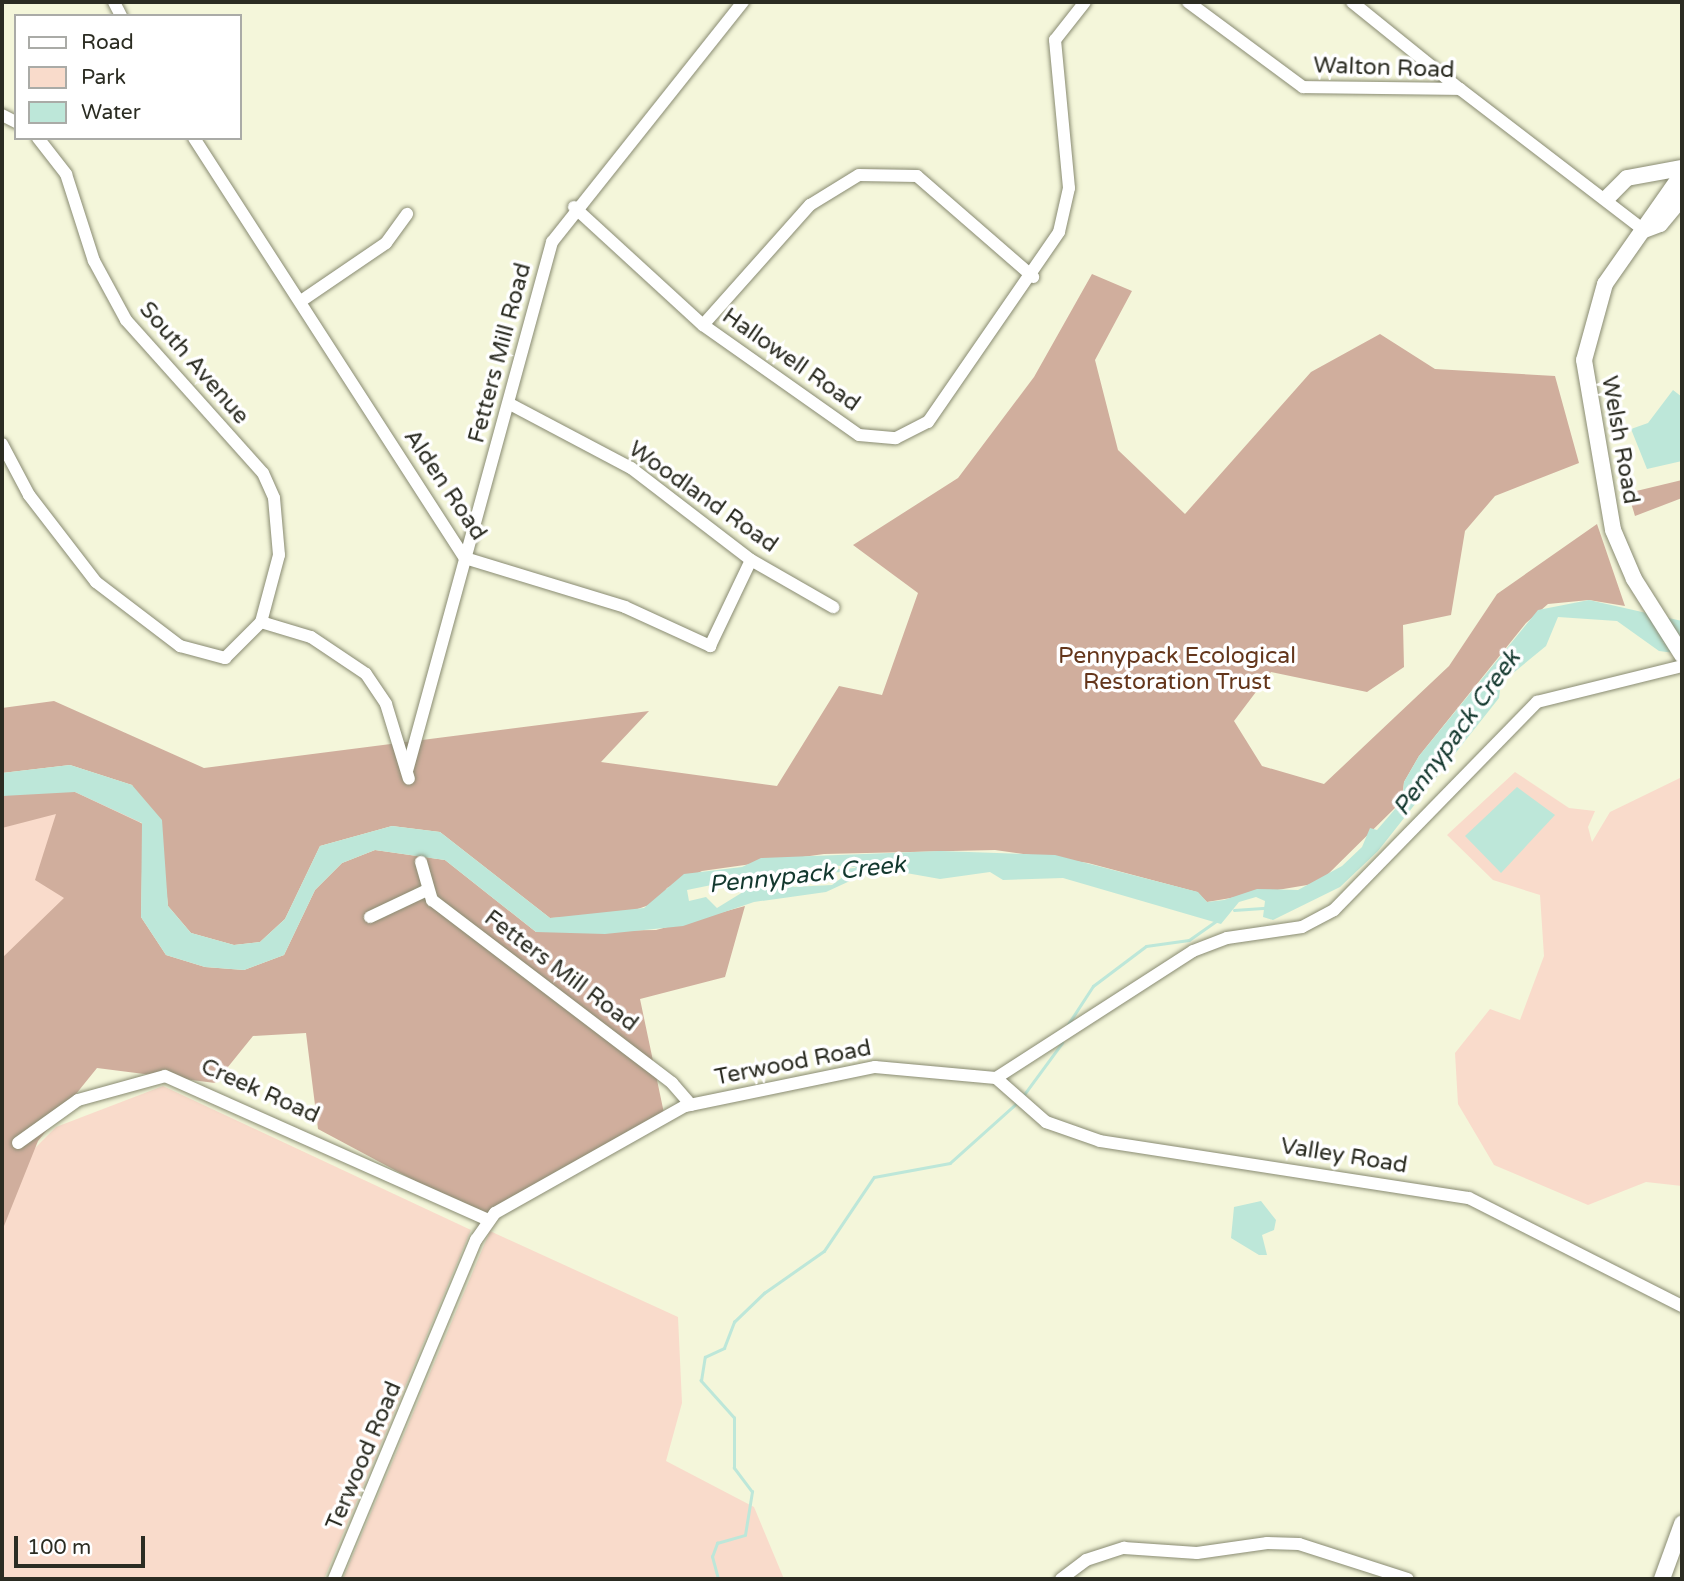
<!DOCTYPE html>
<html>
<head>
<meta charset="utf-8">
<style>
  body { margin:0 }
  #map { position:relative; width:1684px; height:1581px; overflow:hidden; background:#f4f6da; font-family:"Varela Round",sans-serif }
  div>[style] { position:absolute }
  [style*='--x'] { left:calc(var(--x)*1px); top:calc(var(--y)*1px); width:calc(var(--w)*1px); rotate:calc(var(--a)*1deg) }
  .green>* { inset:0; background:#f9dbcb }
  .forest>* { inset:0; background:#d0ae9d }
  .water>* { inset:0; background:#bde7d9 }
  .stream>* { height:2.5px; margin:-1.25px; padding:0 1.25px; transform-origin:1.25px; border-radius:1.25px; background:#bde7d9 }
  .roads { filter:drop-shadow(0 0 2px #898b72) drop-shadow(0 0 2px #898b72) }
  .minor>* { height:12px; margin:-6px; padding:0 6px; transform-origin:6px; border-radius:6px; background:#fff }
  .major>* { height:16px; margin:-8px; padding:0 8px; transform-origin:8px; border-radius:8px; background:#fff }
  span { translate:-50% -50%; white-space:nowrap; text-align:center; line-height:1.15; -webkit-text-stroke:7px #fff; paint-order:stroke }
  .street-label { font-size:23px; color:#2b2c22 }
  .park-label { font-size:23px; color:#64361b }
  .water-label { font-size:24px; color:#13382e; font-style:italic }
  .frame { position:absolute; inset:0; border:4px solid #2b2c22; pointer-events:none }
  .legend { position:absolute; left:14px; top:14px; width:228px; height:126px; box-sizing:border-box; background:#fff; border:2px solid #aaaba7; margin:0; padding:9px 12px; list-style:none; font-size:21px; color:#2b2c22 }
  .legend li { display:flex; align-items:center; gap:14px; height:35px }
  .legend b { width:35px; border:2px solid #aaaba7 }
  .scale { position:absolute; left:14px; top:1536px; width:131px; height:32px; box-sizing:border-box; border:4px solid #2b2c22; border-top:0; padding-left:9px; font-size:21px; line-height:24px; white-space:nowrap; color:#2b2c22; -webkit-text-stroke:5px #fff; paint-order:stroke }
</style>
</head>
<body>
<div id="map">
  <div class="green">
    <div style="clip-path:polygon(1515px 772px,1569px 808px,1595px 811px,1588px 827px,1592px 842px,1610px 812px,1682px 777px,1682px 1186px,1646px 1182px,1588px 1205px,1494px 1165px,1458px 1104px,1455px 1053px,1490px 1009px,1520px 1020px,1544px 956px,1540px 895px,1493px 880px,1447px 835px)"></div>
    <div style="clip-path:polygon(2px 782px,103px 795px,141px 821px,2px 999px)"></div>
    <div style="clip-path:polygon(163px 1086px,471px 1230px,324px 1579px,2px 1579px,2px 1181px,56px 1127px)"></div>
    <div style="clip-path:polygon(490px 1231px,678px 1317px,682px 1403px,666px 1461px,754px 1507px,784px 1579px,343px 1579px)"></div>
  </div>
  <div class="forest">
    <div style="clip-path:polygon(1092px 274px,1132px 291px,1095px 360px,1118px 450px,1185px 514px,1311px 372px,1380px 334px,1435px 369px,1555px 376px,1579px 463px,1495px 496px,1465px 531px,1451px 615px,1403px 625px,1404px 667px,1367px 692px,1271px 672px,1234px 721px,1262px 766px,1324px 784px,1449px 666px,1497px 594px,1597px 524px,1625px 606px,1589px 600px,1548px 604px,1526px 623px,1419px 756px,1404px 782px,1402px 801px,1319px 883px,1207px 902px,1197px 892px,1088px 863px,995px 850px,824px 854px,702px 871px,667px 888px,658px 902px,620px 915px,550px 918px,440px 832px,392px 826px,320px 846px,285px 919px,260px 942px,234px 945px,191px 933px,168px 906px,162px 851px,132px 785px,70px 765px,2px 773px,2px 708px,54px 701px,204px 768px,649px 711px,601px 762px,777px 786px,839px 686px,882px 695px,918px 593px,853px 545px,958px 478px,1034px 377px)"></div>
    <div style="clip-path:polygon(1682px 480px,1682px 498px,1635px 516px,1628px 493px)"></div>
    <div style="clip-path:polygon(19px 792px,75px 792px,143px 824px,141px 917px,166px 955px,205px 967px,244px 970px,284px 955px,315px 890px,342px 863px,375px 850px,445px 860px,536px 932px,656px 930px,745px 906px,725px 977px,640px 999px,665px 1118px,488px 1220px,318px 1129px,306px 1033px,253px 1036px,215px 1083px,97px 1068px,38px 1141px,2px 1231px,2px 958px,64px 898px,35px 880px,56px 814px,2px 828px,2px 796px)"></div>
  </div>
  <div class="water">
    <div style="clip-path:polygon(1673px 390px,1682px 397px,1682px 461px,1647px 469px,1631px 429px,1648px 423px)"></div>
    <div style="clip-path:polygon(evenodd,1589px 600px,1682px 621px,1682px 641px,1663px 642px,1682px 654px,1659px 651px,1617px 621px,1558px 617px,1546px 646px,1501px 683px,1499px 698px,1378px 851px,1340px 887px,1273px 920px,1263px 917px,1265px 901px,1256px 897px,1239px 902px,1221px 924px,1063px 878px,1003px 880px,990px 872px,940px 879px,878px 868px,826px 892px,754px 902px,683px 926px,605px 934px,536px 932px,445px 860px,375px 850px,342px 863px,315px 890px,284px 955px,244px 970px,205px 967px,166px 955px,141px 917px,142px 823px,75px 792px,2px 796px,2px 773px,70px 765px,132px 785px,162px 820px,168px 906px,191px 933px,234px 945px,260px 942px,285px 919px,320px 846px,392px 826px,440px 832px,550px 918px,644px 908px,684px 874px,742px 867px,761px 858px,940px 851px,1055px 855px,1198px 892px,1207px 902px,1224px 900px,1257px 889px,1298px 890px,1342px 866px,1362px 847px,1370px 828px,1377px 830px,1402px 801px,1404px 782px,1419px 756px,1538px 610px,1589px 600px,827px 865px,856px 867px,832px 885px,793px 887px,803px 869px,827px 865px,1589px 600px,736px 880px,756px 884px,717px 908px,706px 897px,689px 901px,687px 890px,736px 880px)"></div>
    <div style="clip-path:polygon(1517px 787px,1555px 815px,1501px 873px,1465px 836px)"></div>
    <div style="clip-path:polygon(1261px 1201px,1276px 1220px,1274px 1230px,1262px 1235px,1267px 1255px,1259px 1255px,1231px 1238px,1234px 1207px)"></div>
  </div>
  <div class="stream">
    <div style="--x:796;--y:873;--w:59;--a:-3.9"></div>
    <div style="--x:1234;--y:910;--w:32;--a:-4"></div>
    <div style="--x:1065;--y:1029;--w:51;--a:-56.9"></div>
    <div style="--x:1093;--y:986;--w:66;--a:-37"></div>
    <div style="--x:1146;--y:946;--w:43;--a:-7.9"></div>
    <div style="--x:1189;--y:940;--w:33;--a:-35"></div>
    <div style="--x:1023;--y:1096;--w:66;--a:-53.7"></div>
    <div style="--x:718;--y:1579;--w:23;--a:-105"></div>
    <div style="--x:712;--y:1557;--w:15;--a:-70"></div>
    <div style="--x:717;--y:1543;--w:29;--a:-16"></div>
    <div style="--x:745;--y:1535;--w:44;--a:-80.8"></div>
    <div style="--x:752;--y:1492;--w:30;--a:-127"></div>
    <div style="--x:734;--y:1468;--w:50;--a:-90"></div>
    <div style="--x:734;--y:1418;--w:50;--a:-131.7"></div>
    <div style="--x:701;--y:1381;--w:24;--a:-81"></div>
    <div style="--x:705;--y:1357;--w:21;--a:-25"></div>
    <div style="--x:724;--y:1348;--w:28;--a:-69"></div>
    <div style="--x:734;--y:1322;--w:42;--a:-44"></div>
    <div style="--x:764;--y:1293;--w:73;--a:-35"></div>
    <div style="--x:824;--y:1251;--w:89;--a:-56"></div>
    <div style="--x:874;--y:1177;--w:77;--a:-10.4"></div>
    <div style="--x:950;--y:1163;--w:93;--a:-41.9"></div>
  </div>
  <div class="roads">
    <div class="minor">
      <div style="--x:114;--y:2;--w:16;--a:63"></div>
      <div style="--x:1188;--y:2;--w:143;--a:36.5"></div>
      <div style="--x:1303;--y:87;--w:157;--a:0.7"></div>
      <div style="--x:1460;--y:89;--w:232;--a:37.5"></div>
      <div style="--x:1352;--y:2;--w:139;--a:38.9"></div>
      <div style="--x:2;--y:115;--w:16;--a:27"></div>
      <div style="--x:38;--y:138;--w:46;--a:52.1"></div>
      <div style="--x:66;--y:174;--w:91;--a:72.2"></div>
      <div style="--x:94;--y:261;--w:67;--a:61.5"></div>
      <div style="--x:126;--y:320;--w:205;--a:48.2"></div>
      <div style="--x:263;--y:473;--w:27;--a:66"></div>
      <div style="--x:274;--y:498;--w:57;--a:85"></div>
      <div style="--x:279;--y:555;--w:69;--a:105"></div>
      <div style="--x:194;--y:138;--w:500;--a:57.2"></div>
      <div style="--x:465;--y:558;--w:167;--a:17"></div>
      <div style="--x:625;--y:607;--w:94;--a:24.6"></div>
      <div style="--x:710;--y:646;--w:95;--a:-64.5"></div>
      <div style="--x:574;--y:207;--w:175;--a:42.5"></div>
      <div style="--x:703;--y:325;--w:191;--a:35.2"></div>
      <div style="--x:859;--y:435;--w:37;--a:5"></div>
      <div style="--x:896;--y:438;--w:36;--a:-27"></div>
      <div style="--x:928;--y:422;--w:231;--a:-55.4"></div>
      <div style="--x:1059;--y:232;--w:45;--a:-77.2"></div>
      <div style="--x:1069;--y:188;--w:149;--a:-95.4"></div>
      <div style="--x:1055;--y:40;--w:48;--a:-51.7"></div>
      <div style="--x:301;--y:301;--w:103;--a:-34.3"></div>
      <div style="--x:386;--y:243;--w:36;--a:-54"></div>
      <div style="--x:703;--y:325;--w:161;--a:-48.3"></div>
      <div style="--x:810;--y:205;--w:57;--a:-31.5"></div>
      <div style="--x:859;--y:175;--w:58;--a:1"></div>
      <div style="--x:917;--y:176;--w:154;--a:41"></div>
      <div style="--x:510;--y:404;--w:137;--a:27.9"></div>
      <div style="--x:631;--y:468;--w:151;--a:37.5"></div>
      <div style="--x:751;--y:560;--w:95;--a:29.8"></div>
      <div style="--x:2;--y:444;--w:58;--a:62.1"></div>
      <div style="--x:29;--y:495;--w:110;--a:52.4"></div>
      <div style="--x:96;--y:582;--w:106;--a:37.3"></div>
      <div style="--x:180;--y:646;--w:47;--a:14.9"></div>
      <div style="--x:225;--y:658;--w:51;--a:-45"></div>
      <div style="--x:261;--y:622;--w:52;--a:16.7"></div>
      <div style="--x:311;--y:637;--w:66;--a:33.9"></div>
      <div style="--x:366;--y:674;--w:36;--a:56"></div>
      <div style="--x:386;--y:704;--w:78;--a:73"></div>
      <div style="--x:407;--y:771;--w:549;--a:-74.67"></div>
      <div style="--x:552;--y:242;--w:307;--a:-51.5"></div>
      <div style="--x:421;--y:862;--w:40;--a:74"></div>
      <div style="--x:432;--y:900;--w:302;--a:37.3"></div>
      <div style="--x:672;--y:1083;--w:29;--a:49"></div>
      <div style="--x:370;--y:917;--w:61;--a:-25.3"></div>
      <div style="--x:996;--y:1078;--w:67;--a:41.3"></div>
      <div style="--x:1046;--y:1122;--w:57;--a:19.4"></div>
      <div style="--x:1100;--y:1141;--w:373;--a:8.8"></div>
      <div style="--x:1469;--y:1198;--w:239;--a:26.9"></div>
      <div style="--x:18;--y:1143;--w:74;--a:-35.6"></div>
      <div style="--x:78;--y:1100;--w:90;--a:-15.4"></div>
      <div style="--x:165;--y:1076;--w:354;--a:24"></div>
      <div style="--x:334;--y:1579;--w:368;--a:-67.3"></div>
      <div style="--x:476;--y:1240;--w:33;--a:-55"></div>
      <div style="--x:495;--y:1213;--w:218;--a:-29.4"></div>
      <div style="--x:685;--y:1106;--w:194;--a:-11.6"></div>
      <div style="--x:875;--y:1067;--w:121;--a:5.2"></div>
      <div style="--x:996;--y:1078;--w:234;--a:-32.8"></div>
      <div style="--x:1193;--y:951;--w:36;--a:-21"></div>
      <div style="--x:1227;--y:938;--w:76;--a:-8.3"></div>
      <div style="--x:1302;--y:927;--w:36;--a:-28"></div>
      <div style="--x:1334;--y:910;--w:291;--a:-45.7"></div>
      <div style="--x:1537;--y:702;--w:149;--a:-13.9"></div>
      <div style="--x:1061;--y:1579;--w:31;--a:-37"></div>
      <div style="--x:1086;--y:1560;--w:40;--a:-18"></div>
      <div style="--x:1124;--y:1548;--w:73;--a:3.9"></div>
      <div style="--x:1197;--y:1553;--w:71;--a:-8.1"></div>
      <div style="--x:1267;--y:1543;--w:32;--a:2"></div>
      <div style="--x:1299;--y:1544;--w:114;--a:17.8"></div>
    </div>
    <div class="major">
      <div style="--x:1682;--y:174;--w:134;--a:125"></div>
      <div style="--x:1605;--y:284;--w:79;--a:105.4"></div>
      <div style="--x:1584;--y:360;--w:172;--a:80.3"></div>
      <div style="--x:1613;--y:530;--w:53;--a:66.8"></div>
      <div style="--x:1634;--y:579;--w:90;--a:57.7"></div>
      <div style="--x:1607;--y:198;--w:28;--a:-45"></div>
      <div style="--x:1627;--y:178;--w:56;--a:-10.3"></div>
      <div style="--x:1644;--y:230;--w:17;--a:-21"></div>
      <div style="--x:1660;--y:224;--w:34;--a:-50"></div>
      <div style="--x:1662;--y:1579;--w:59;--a:-70"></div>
    </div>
  </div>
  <div class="street-label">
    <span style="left:1384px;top:68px;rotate:2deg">Walton Road</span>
    <span style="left:500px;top:353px;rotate:-75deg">Fetters Mill Road</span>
    <span style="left:791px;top:360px;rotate:35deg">Hallowell Road</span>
    <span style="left:194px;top:363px;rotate:49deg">South Avenue</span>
    <span style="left:1620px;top:440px;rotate:80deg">Welsh Road</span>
    <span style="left:445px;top:485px;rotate:56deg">Alden Road</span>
    <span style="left:703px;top:497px;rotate:35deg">Woodland Road</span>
    <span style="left:561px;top:971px;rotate:37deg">Fetters Mill Road</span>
    <span style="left:793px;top:1063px;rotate:-11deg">Terwood Road</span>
    <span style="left:260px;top:1091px;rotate:24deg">Creek Road</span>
    <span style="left:1344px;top:1156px;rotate:9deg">Valley Road</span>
    <span style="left:364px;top:1456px;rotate:-67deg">Terwood Road</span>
  </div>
  <div class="park-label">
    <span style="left:1177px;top:669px">Pennypack Ecological<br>Restoration Trust</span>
  </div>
  <div class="water-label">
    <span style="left:1457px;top:733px;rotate:-54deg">Pennypack Creek</span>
    <span style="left:807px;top:875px;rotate:-6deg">Pennypack Creek</span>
  </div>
  <div class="frame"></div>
  <ul class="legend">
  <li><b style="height:9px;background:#fff"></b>Road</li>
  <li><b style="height:19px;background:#f9dbcb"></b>Park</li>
  <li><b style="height:19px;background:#bde7d9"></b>Water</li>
  </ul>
  <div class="scale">100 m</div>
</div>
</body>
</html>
